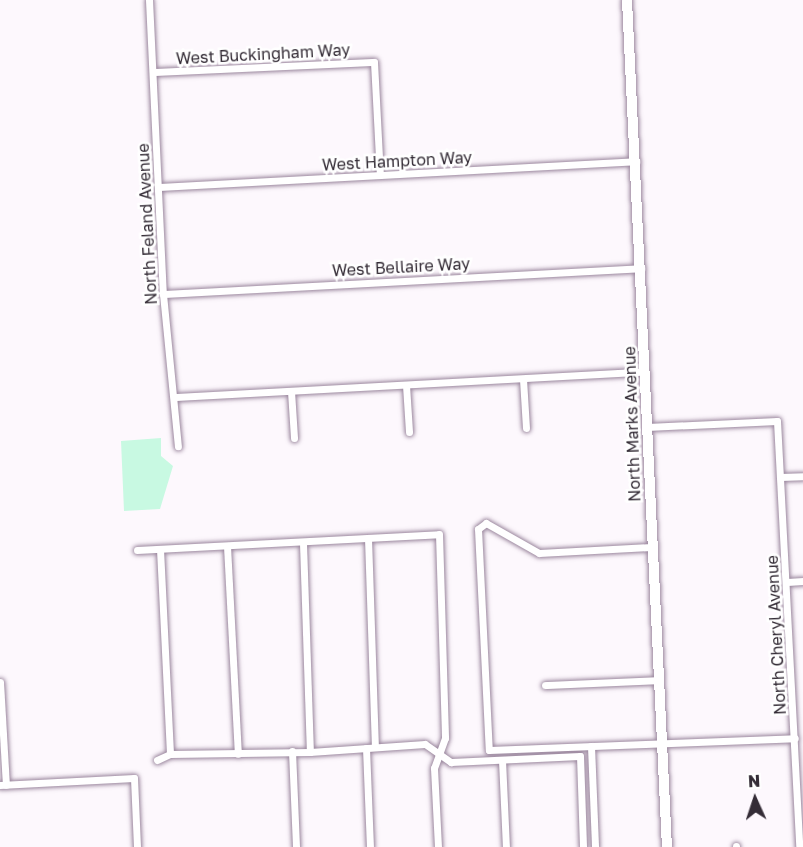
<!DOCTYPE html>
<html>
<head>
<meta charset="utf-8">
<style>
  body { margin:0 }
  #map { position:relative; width:803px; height:847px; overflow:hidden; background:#fdf8fd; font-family:"Golos Text",sans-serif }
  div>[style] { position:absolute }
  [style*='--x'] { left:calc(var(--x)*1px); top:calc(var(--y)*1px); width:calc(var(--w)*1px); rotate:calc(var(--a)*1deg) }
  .green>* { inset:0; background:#c8f9e2 }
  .roads { filter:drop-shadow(0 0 2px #9b879e) drop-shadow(0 0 2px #9b879e) }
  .minor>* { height:7px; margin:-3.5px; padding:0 3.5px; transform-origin:3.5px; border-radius:3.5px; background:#fff }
  .secondary>* { height:10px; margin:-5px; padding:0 5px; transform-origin:5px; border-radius:5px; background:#fff }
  span { translate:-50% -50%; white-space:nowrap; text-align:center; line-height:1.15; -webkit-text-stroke:5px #fff; paint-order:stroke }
  .street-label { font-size:16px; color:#342c36 }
  .north { position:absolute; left:725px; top:769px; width:60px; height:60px; -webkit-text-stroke:4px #fff; paint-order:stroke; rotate:357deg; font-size:16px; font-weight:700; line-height:24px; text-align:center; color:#342c36 }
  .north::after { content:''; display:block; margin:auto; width:21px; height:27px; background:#342c36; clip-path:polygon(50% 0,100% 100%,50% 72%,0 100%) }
</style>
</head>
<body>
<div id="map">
  <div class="green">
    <div style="clip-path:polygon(161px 438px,161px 456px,173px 466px,160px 509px,124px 511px,121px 441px)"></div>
  </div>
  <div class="roads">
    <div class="minor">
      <div style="--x:149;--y:0;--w:294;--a:87.3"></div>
      <div style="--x:163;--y:294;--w:153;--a:84.4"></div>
      <div style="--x:153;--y:72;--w:221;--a:-2.6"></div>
      <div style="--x:374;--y:62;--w:113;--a:87"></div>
      <div style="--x:158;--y:187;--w:479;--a:-3.1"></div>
      <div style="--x:163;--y:294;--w:479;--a:-3.1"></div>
      <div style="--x:523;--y:379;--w:49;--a:86.5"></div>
      <div style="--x:406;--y:385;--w:47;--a:86.3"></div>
      <div style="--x:291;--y:391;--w:47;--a:86.3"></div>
      <div style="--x:176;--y:397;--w:470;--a:-3.1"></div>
      <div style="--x:647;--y:427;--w:130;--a:-2.6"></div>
      <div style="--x:777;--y:421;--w:427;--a:87"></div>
      <div style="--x:780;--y:477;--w:23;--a:-2"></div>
      <div style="--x:368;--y:538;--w:209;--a:88.1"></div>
      <div style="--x:303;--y:543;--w:209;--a:88.1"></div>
      <div style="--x:227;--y:546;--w:208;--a:87"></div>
      <div style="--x:651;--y:547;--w:112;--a:176.9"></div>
      <div style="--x:539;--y:553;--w:61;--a:-150.5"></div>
      <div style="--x:486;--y:523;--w:10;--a:143"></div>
      <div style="--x:478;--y:529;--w:221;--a:87.2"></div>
      <div style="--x:489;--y:750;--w:306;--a:-2.2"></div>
      <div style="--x:160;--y:549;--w:205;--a:87.2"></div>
      <div style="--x:137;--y:550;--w:302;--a:-3"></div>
      <div style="--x:439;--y:534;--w:204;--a:88.3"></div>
      <div style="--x:445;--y:738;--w:32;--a:110"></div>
      <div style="--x:434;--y:768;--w:79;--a:87.1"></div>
      <div style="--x:787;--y:582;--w:16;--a:-4"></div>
      <div style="--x:0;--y:682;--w:103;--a:86.7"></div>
      <div style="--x:545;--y:685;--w:113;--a:-2.5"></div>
      <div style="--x:591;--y:746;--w:101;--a:87.7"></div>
      <div style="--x:366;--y:748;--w:99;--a:87.7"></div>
      <div style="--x:292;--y:751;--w:96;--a:87.6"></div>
      <div style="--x:157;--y:760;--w:14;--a:-25"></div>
      <div style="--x:170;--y:754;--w:140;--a:-0.8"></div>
      <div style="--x:310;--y:752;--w:115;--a:-4"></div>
      <div style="--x:425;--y:744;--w:32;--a:35"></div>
      <div style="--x:451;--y:762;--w:129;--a:-2.7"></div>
      <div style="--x:580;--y:756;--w:91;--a:88.1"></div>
      <div style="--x:502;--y:760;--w:87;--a:87.4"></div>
      <div style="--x:0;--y:785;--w:134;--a:-3"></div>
      <div style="--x:134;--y:778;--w:69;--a:87.5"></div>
      <div style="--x:736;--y:846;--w:1;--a:90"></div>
    </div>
    <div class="secondary">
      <div style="--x:627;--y:0;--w:848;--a:87.3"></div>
    </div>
  </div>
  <div class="street-label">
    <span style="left:263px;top:54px;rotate:-3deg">West Buckingham Way</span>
    <span style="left:397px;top:161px;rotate:-3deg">West Hampton Way</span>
    <span style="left:147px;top:224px;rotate:-93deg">North Feland Avenue</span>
    <span style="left:401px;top:267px;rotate:-3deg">West Bellaire Way</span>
    <span style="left:632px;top:424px;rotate:-92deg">North Marks Avenue</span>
    <span style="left:776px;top:635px;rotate:-93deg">North Cheryl Avenue</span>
  </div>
  <div class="north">N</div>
</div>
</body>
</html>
